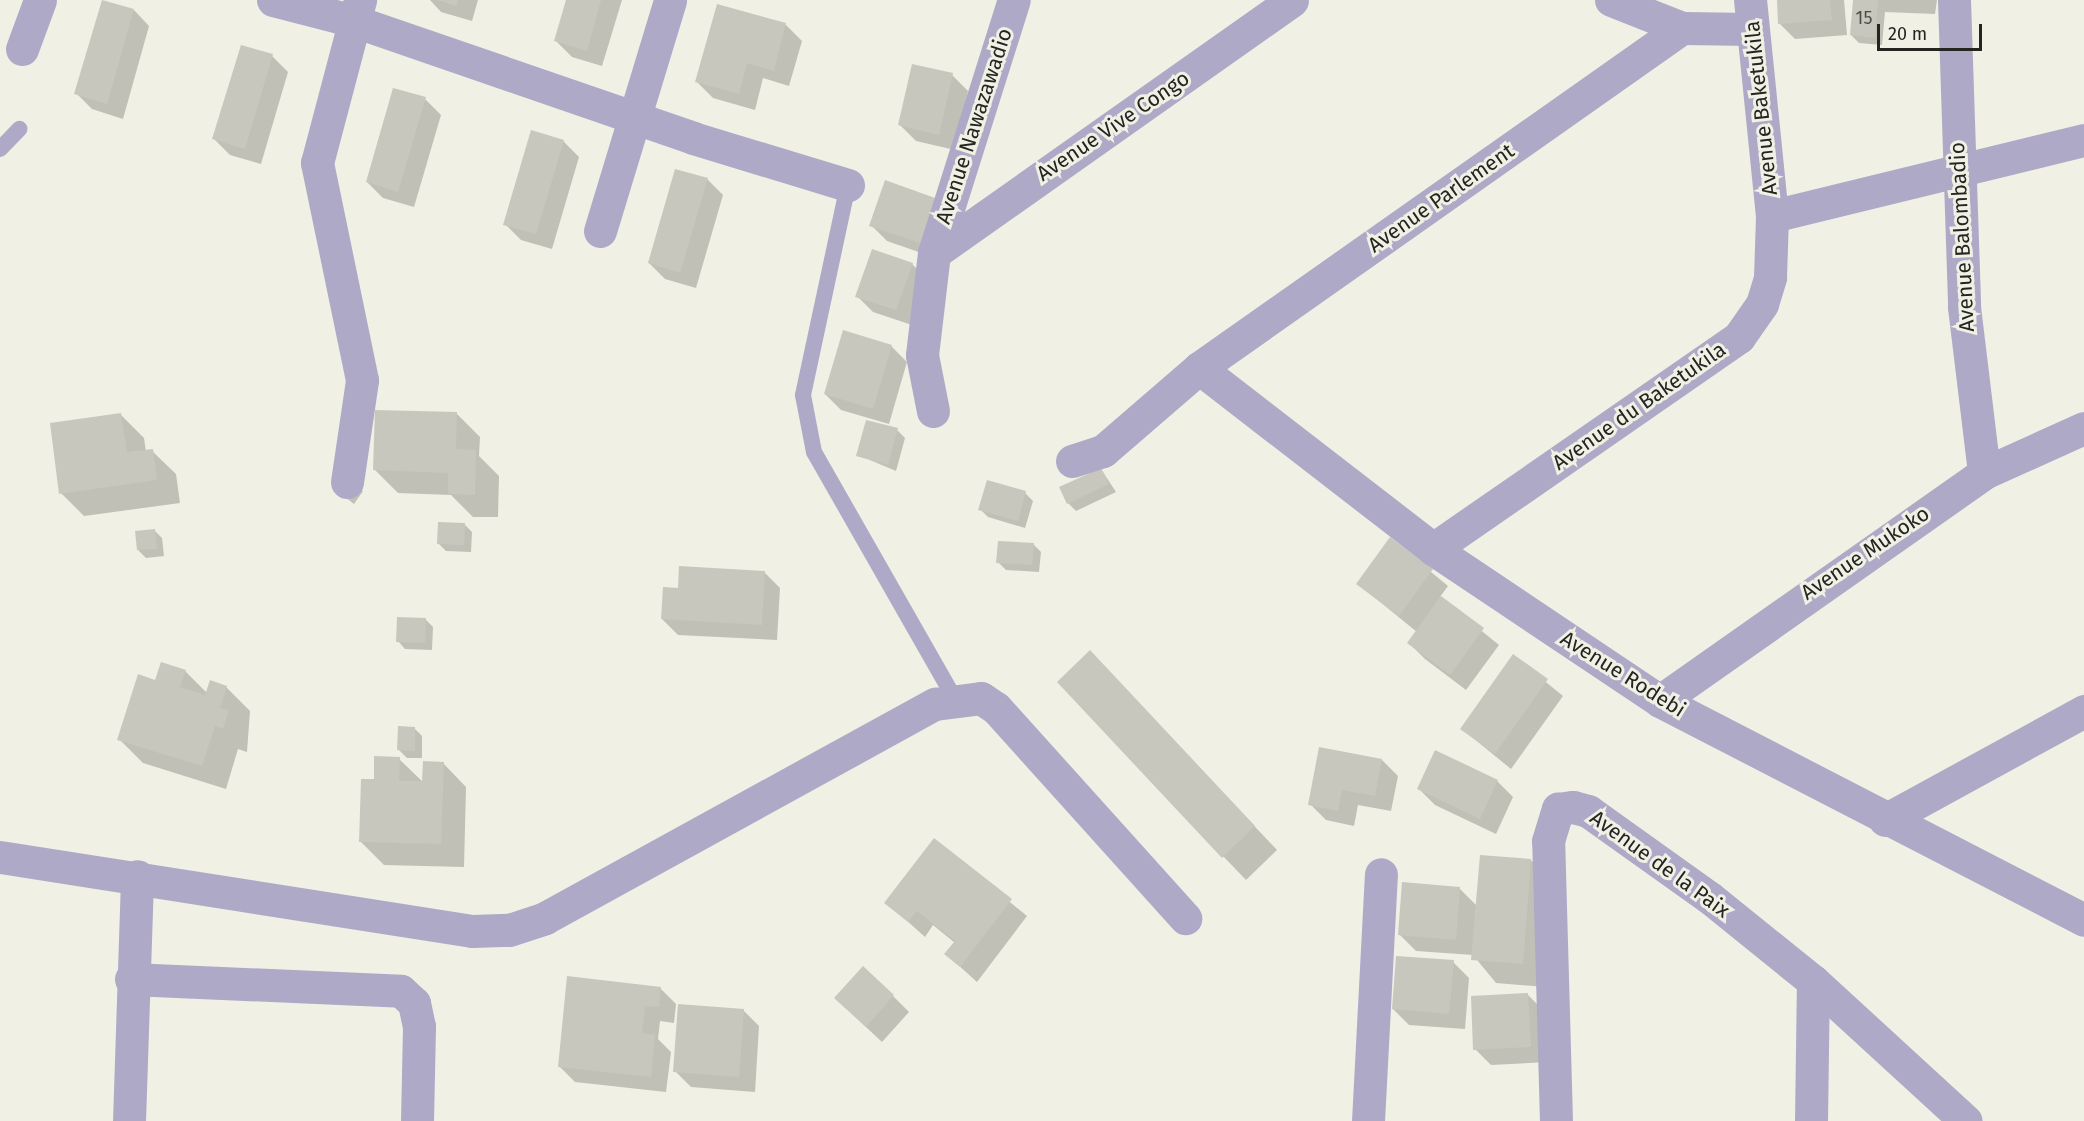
<!DOCTYPE html>
<html>
<head>
<meta charset="utf-8">
<style>
  body { margin:0 }
  #map { position:relative; width:2084px; height:1121px; overflow:hidden; background:#f0f0e5; font-family:"Fira Sans",sans-serif }
  div>[style] { position:absolute }
  [style*='--x'] { left:calc(var(--x)*1px); top:calc(var(--y)*1px); width:calc(var(--w)*1px); rotate:calc(var(--a)*1deg) }
  .shadow>* { inset:0; background:#0003 }
  .building>* { inset:0; background:#c8c7bd }
  .lane>* { height:16px; margin:-8px; padding:0 8px; transform-origin:8px; border-radius:8px; background:#aea9c7 }
  .street>* { height:33px; margin:-16.5px; padding:0 16.5px; transform-origin:16.5px; border-radius:16.5px; background:#aea9c7 }
  span { translate:-50% -50%; white-space:nowrap; text-align:center; line-height:1.15; -webkit-text-stroke:6px #f0f0e5; paint-order:stroke }
  .number-label { font-size:18px; color:#4d4d47 }
  .number-label span { -webkit-text-stroke-width:0 }
  .street-label { font-size:21px; color:#242420 }
  .scale { position:absolute; left:1877px; top:24px; width:105px; height:27px; box-sizing:border-box; border:3px solid #242420; border-top:0; padding-left:8px; font-size:18px; line-height:21px; white-space:nowrap; color:#242420; -webkit-text-stroke:4px #f0f0e5; paint-order:stroke }
</style>
</head>
<body>
<div id="map">
  <div class="shadow">
    <div style="clip-path:polygon(430px 0,478px 0,472px 21px,441px 12px)"></div>
    <div style="clip-path:polygon(568px 0,622px 0,602px 66px,572px 57px,556px 41px)"></div>
    <div style="clip-path:polygon(1778px 0,1844px 0,1847px 35px,1795px 39px,1779px 23px)"></div>
    <div style="clip-path:polygon(1854px 0,1937px 0,1935px 14px,1885px 12px,1882px 45px,1859px 43px,1851px 35px)"></div>
    <div style="clip-path:polygon(718px 6px,786px 25px,802px 41px,789px 86px,763px 78px,755px 110px,713px 98px,697px 82px)"></div>
    <div style="clip-path:polygon(134px 10px,149px 26px,123px 119px,92px 109px,76px 93px)"></div>
    <div style="clip-path:polygon(272px 56px,288px 72px,261px 164px,230px 155px,214px 139px)"></div>
    <div style="clip-path:polygon(952px 75px,968px 91px,955px 150px,916px 141px,900px 125px)"></div>
    <div style="clip-path:polygon(425px 99px,441px 115px,414px 207px,383px 198px,367px 182px)"></div>
    <div style="clip-path:polygon(563px 141px,579px 157px,552px 249px,521px 240px,505px 224px)"></div>
    <div style="clip-path:polygon(707px 179px,723px 195px,696px 288px,665px 279px,649px 263px)"></div>
    <div style="clip-path:polygon(934px 199px,936px 258px,887px 241px,871px 225px)"></div>
    <div style="clip-path:polygon(912px 264px,928px 280px,912px 325px,873px 312px,857px 296px)"></div>
    <div style="clip-path:polygon(891px 346px,907px 362px,889px 424px,841px 410px,825px 394px)"></div>
    <div style="clip-path:polygon(457px 414px,480px 437px,479px 456px,499px 476px,498px 517px,473px 517px,451px 495px,398px 493px,374px 469px)"></div>
    <div style="clip-path:polygon(121px 415px,144px 438px,146px 452px,152px 451px,176px 474px,180px 503px,84px 516px,61px 493px)"></div>
    <div style="clip-path:polygon(897px 430px,905px 438px,896px 471px,858px 455px)"></div>
    <div style="clip-path:polygon(1101px 469px,1116px 492px,1076px 511px,1068px 503px)"></div>
    <div style="clip-path:polygon(355px 484px,363px 491px,354px 504px,341px 494px)"></div>
    <div style="clip-path:polygon(1025px 493px,1033px 501px,1025px 528px,988px 517px,980px 509px)"></div>
    <div style="clip-path:polygon(464px 524px,472px 532px,471px 552px,446px 551px,439px 544px)"></div>
    <div style="clip-path:polygon(154px 530px,162px 538px,164px 556px,146px 558px,138px 550px)"></div>
    <div style="clip-path:polygon(1391px 539px,1448px 586px,1440px 597px,1499px 645px,1466px 690px,1425px 659px,1409px 643px,1417px 632px,1358px 584px)"></div>
    <div style="clip-path:polygon(1033px 544px,1041px 552px,1039px 572px,1006px 570px,998px 562px)"></div>
    <div style="clip-path:polygon(764px 572px,780px 588px,777px 640px,678px 635px,662px 619px)"></div>
    <div style="clip-path:polygon(425px 619px,433px 627px,432px 650px,405px 649px,398px 641px)"></div>
    <div style="clip-path:polygon(1514px 656px,1563px 696px,1511px 769px,1462px 729px)"></div>
    <div style="clip-path:polygon(185px 671px,207px 693px,226px 687px,250px 711px,247px 752px,238px 749px,226px 789px,143px 763px,119px 739px,156px 682px)"></div>
    <div style="clip-path:polygon(1113px 676px,1277px 850px,1246px 880px,1223px 856px)"></div>
    <div style="clip-path:polygon(415px 729px,422px 736px,422px 758px,407px 758px,399px 750px)"></div>
    <div style="clip-path:polygon(399px 759px,424px 783px,443px 763px,466px 787px,464px 867px,384px 865px,360px 841px,375px 781px)"></div>
    <div style="clip-path:polygon(1382px 760px,1398px 776px,1391px 811px,1358px 805px,1354px 826px,1326px 820px,1310px 804px)"></div>
    <div style="clip-path:polygon(1497px 781px,1513px 797px,1496px 834px,1435px 805px,1419px 789px)"></div>
    <div style="clip-path:polygon(934px 840px,1027px 916px,977px 982px,946px 954px,955px 943px,933px 925px,925px 937px,886px 902px)"></div>
    <div style="clip-path:polygon(1531px 860px,1554px 884px,1546px 987px,1496px 983px,1473px 955px,1416px 951px,1400px 935px,1459px 888px,1477px 906px)"></div>
    <div style="clip-path:polygon(1453px 962px,1469px 978px,1465px 1029px,1409px 1025px,1393px 1009px)"></div>
    <div style="clip-path:polygon(660px 988px,676px 1004px,674px 1023px,660px 1021px,658px 1039px,671px 1052px,666px 1092px,575px 1082px,559px 1066px)"></div>
    <div style="clip-path:polygon(1528px 995px,1544px 1011px,1547px 1062px,1491px 1065px,1475px 1049px)"></div>
    <div style="clip-path:polygon(893px 996px,909px 1012px,882px 1042px,852px 1014px)"></div>
    <div style="clip-path:polygon(743px 1010px,759px 1026px,755px 1092px,691px 1087px,675px 1071px)"></div>
  </div>
  <div class="building">
    <div style="clip-path:polygon(102px 0,134px 9px,107px 104px,74px 94px)"></div>
    <div style="clip-path:polygon(438px 0,458px 0,456px 6px)"></div>
    <div style="clip-path:polygon(566px 0,601px 0,587px 51px,554px 41px)"></div>
    <div style="clip-path:polygon(1777px 0,1830px 0,1832px 20px,1778px 24px)"></div>
    <div style="clip-path:polygon(1853px 0,1878px 0,1875px 38px,1850px 35px)"></div>
    <div style="clip-path:polygon(717px 4px,786px 23px,774px 71px,747px 63px,739px 94px,695px 82px)"></div>
    <div style="clip-path:polygon(241px 45px,273px 54px,245px 149px,212px 139px)"></div>
    <div style="clip-path:polygon(912px 64px,953px 73px,939px 135px,898px 125px)"></div>
    <div style="clip-path:polygon(393px 88px,426px 97px,398px 192px,366px 182px)"></div>
    <div style="clip-path:polygon(531px 130px,564px 140px,536px 234px,503px 225px)"></div>
    <div style="clip-path:polygon(675px 169px,708px 178px,680px 273px,648px 263px)"></div>
    <div style="clip-path:polygon(885px 180px,935px 198px,920px 243px,869px 226px)"></div>
    <div style="clip-path:polygon(872px 249px,913px 263px,896px 310px,855px 297px)"></div>
    <div style="clip-path:polygon(843px 330px,892px 345px,873px 409px,824px 394px)"></div>
    <div style="clip-path:polygon(375px 410px,457px 412px,456px 449px,476px 450px,475px 495px,448px 494px,448px 473px,373px 470px)"></div>
    <div style="clip-path:polygon(121px 413px,127px 452px,153px 449px,157px 480px,59px 494px,50px 423px)"></div>
    <div style="clip-path:polygon(866px 420px,898px 428px,888px 465px,856px 456px)"></div>
    <div style="clip-path:polygon(1101px 468px,1109px 484px,1067px 504px,1059px 487px)"></div>
    <div style="clip-path:polygon(987px 480px,1026px 491px,1018px 521px,978px 510px)"></div>
    <div style="clip-path:polygon(438px 522px,465px 523px,464px 545px,437px 544px)"></div>
    <div style="clip-path:polygon(155px 529px,157px 549px,137px 550px,135px 531px)"></div>
    <div style="clip-path:polygon(1390px 537px,1433px 569px,1399px 616px,1356px 584px)"></div>
    <div style="clip-path:polygon(998px 541px,1034px 543px,1032px 565px,996px 563px)"></div>
    <div style="clip-path:polygon(679px 566px,765px 571px,762px 625px,661px 619px,663px 587px,678px 588px)"></div>
    <div style="clip-path:polygon(1441px 596px,1484px 628px,1450px 675px,1407px 643px)"></div>
    <div style="clip-path:polygon(397px 617px,426px 618px,425px 643px,396px 642px)"></div>
    <div style="clip-path:polygon(1090px 650px,1255px 826px,1222px 858px,1057px 682px)"></div>
    <div style="clip-path:polygon(1513px 654px,1548px 679px,1495px 754px,1460px 729px)"></div>
    <div style="clip-path:polygon(161px 662px,186px 670px,180px 687px,205px 695px,210px 680px,227px 686px,220px 708px,229px 710px,223px 729px,215px 726px,202px 766px,117px 740px,138px 674px,155px 680px)"></div>
    <div style="clip-path:polygon(398px 726px,415px 727px,415px 751px,397px 750px)"></div>
    <div style="clip-path:polygon(1319px 747px,1382px 759px,1375px 796px,1342px 790px,1338px 811px,1308px 805px)"></div>
    <div style="clip-path:polygon(1435px 750px,1498px 780px,1480px 819px,1417px 789px)"></div>
    <div style="clip-path:polygon(374px 756px,400px 757px,399px 781px,422px 781px,423px 761px,444px 762px,441px 844px,359px 842px,361px 779px,374px 779px)"></div>
    <div style="clip-path:polygon(934px 838px,1012px 899px,960px 967px,944px 954px,955px 941px,917px 911px,908px 922px,884px 903px)"></div>
    <div style="clip-path:polygon(1480px 855px,1531px 859px,1523px 964px,1471px 960px)"></div>
    <div style="clip-path:polygon(1402px 882px,1460px 887px,1456px 940px,1398px 935px)"></div>
    <div style="clip-path:polygon(1396px 956px,1454px 960px,1449px 1014px,1392px 1009px)"></div>
    <div style="clip-path:polygon(863px 966px,894px 995px,866px 1027px,834px 998px)"></div>
    <div style="clip-path:polygon(567px 976px,661px 987px,659px 1007px,645px 1006px,642px 1033px,655px 1035px,651px 1077px,558px 1067px)"></div>
    <div style="clip-path:polygon(1528px 993px,1531px 1047px,1473px 1050px,1471px 996px)"></div>
    <div style="clip-path:polygon(678px 1004px,744px 1009px,739px 1077px,673px 1072px)"></div>
  </div>
  <div class="lane">
    <div style="--x:0;--y:149;--w:28;--a:-46"></div>
    <div style="--x:848;--y:185;--w:215;--a:102.1"></div>
    <div style="--x:803;--y:395;--w:58;--a:79.1"></div>
    <div style="--x:814;--y:452;--w:282;--a:60.3"></div>
  </div>
  <div class="street">
    <div style="--x:273;--y:0;--w:84;--a:14.5"></div>
    <div style="--x:354;--y:21;--w:359;--a:19"></div>
    <div style="--x:693;--y:138;--w:162;--a:16.9"></div>
    <div style="--x:1611;--y:0;--w:76;--a:21.5"></div>
    <div style="--x:1682;--y:28;--w:70;--a:0.8"></div>
    <div style="--x:1954;--y:0;--w:307;--a:88.1"></div>
    <div style="--x:1964;--y:307;--w:167;--a:83.1"></div>
    <div style="--x:22;--y:49;--w:52;--a:-69.8"></div>
    <div style="--x:1772;--y:216;--w:321;--a:-13.7"></div>
    <div style="--x:600;--y:231;--w:241;--a:-73.1"></div>
    <div style="--x:934;--y:253;--w:438;--a:-35.2"></div>
    <div style="--x:1199;--y:368;--w:296;--a:37.7"></div>
    <div style="--x:1433;--y:549;--w:273;--a:33.8"></div>
    <div style="--x:1660;--y:701;--w:477;--a:27.3"></div>
    <div style="--x:933;--y:411;--w:57;--a:-101.1"></div>
    <div style="--x:922;--y:355;--w:103;--a:-83.3"></div>
    <div style="--x:934;--y:253;--w:265;--a:-72.5"></div>
    <div style="--x:1072;--y:461;--w:33;--a:-18"></div>
    <div style="--x:1103;--y:451;--w:127;--a:-40.8"></div>
    <div style="--x:1199;--y:368;--w:591;--a:-35.14"></div>
    <div style="--x:347;--y:482;--w:103;--a:-81.6"></div>
    <div style="--x:362;--y:380;--w:222;--a:-101.7"></div>
    <div style="--x:317;--y:163;--w:169;--a:-75.2"></div>
    <div style="--x:1433;--y:549;--w:372;--a:-34.7"></div>
    <div style="--x:1739;--y:337;--w:40;--a:-55.1"></div>
    <div style="--x:1762;--y:304;--w:28;--a:-73"></div>
    <div style="--x:1770;--y:277;--w:61;--a:-88.1"></div>
    <div style="--x:1772;--y:216;--w:217;--a:-95.8"></div>
    <div style="--x:1660;--y:701;--w:396;--a:-35.1"></div>
    <div style="--x:1984;--y:473;--w:110;--a:-24.2"></div>
    <div style="--x:1885;--y:820;--w:227;--a:-28.7"></div>
    <div style="--x:0;--y:857;--w:478;--a:8.9"></div>
    <div style="--x:472;--y:931;--w:37;--a:-2"></div>
    <div style="--x:509;--y:930;--w:38;--a:-18"></div>
    <div style="--x:545;--y:918;--w:445;--a:-28.8"></div>
    <div style="--x:935;--y:704;--w:46;--a:-7.4"></div>
    <div style="--x:981;--y:698;--w:18;--a:34"></div>
    <div style="--x:996;--y:708;--w:283;--a:48"></div>
    <div style="--x:131;--y:979;--w:270;--a:2.5"></div>
    <div style="--x:401;--y:991;--w:18;--a:43"></div>
    <div style="--x:414;--y:1003;--w:24;--a:78"></div>
    <div style="--x:419;--y:1026;--w:95;--a:91.2"></div>
    <div style="--x:129;--y:1121;--w:245;--a:-88.1"></div>
    <div style="--x:1368;--y:1121;--w:247;--a:-87"></div>
    <div style="--x:1556;--y:1121;--w:280;--a:-91.6"></div>
    <div style="--x:1548;--y:841;--w:34;--a:-73"></div>
    <div style="--x:1558;--y:809;--w:15;--a:-8"></div>
    <div style="--x:1573;--y:807;--w:16;--a:15"></div>
    <div style="--x:1588;--y:811;--w:150;--a:35.5"></div>
    <div style="--x:1710;--y:898;--w:132;--a:38.9"></div>
    <div style="--x:1813;--y:981;--w:207;--a:42.5"></div>
    <div style="--x:1811;--y:1121;--w:140;--a:-89.2"></div>
  </div>
  <div class="number-label">
    <span style="left:1864px;top:18px">15</span>
  </div>
  <div class="street-label">
    <span style="left:1761px;top:108px;rotate:-96deg">Avenue Baketukila</span>
    <span style="left:974px;top:126px;rotate:-72deg">Avenue Nawazawadio</span>
    <span style="left:1113px;top:126px;rotate:-34deg">Avenue Vive Congo</span>
    <span style="left:1441px;top:198px;rotate:-35deg">Avenue Parlement</span>
    <span style="left:1962px;top:237px;rotate:-93deg">Avenue Balombadio</span>
    <span style="left:1639px;top:406px;rotate:-35deg">Avenue du Baketukila</span>
    <span style="left:1865px;top:553px;rotate:-34deg">Avenue Mukoko</span>
    <span style="left:1623px;top:674px;rotate:32deg">Avenue Rodebi</span>
    <span style="left:1660px;top:864px;rotate:36deg">Avenue de la Paix</span>
  </div>
  <div class="scale">20 m</div>
</div>
</body>
</html>
